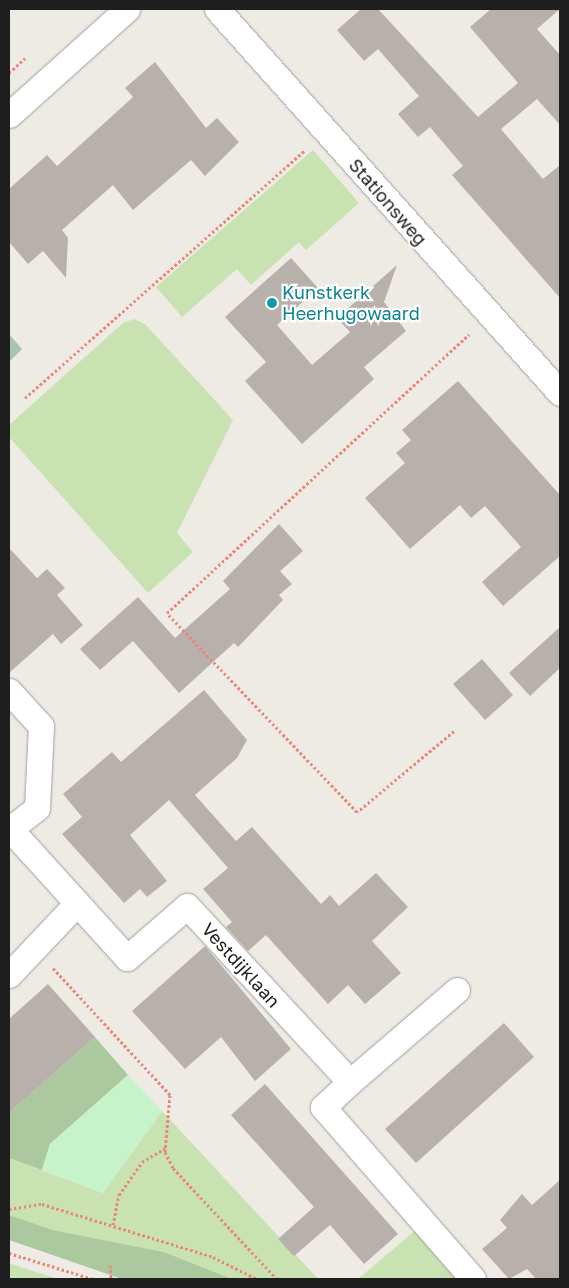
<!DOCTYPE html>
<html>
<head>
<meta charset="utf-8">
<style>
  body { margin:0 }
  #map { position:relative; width:569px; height:1288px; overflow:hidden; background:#eeebe5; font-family:"Golos Text",sans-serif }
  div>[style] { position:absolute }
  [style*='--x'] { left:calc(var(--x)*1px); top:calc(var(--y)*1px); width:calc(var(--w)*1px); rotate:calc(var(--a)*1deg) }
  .grass>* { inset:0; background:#c9e2b1 }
  .forest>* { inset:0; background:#abc89f }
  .cemetery>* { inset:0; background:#a9c4ad }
  .park>* { inset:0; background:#c7f3cb }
  .building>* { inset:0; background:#b7b0ab }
  .path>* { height:3px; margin-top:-1.5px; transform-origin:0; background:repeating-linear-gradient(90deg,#e9877b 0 2.5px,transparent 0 5px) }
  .roads { filter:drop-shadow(0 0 1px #9f9f9f) drop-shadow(0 0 1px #9f9f9f) }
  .minor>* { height:25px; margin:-12.5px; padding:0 12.5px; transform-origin:12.5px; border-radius:12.5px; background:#fff }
  .dots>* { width:14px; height:14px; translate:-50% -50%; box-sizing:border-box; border:2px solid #fff; border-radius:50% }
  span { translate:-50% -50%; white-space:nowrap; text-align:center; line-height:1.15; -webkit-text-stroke:4.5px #fff; paint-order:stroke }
  .street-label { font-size:18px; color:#1e1e1e }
  .culture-label { font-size:18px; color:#0d838f }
  .left { translate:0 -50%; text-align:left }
  .frame { position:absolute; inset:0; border:10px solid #1e1e1e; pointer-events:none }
</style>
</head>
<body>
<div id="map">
  <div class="grass">
    <div style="clip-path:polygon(313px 150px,359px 203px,306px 250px,299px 242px,251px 285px,237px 269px,182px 317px,156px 287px)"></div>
    <div style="clip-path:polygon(134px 319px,145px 324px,233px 420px,177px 533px,193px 552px,148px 593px,9px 437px,9px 425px,123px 323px)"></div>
    <div style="clip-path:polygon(162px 1111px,318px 1279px,232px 1279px,164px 1252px,53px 1230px,9px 1215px,9px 1158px,103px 1193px)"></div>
    <div style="clip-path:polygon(418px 1228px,460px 1279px,358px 1279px)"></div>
    <div style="clip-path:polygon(9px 1263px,12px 1264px,58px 1279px,9px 1279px)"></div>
  </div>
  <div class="forest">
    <div style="clip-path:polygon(95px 1037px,128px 1075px,50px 1144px,42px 1170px,9px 1158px,9px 1113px)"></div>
    <div style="clip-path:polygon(9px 1215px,53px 1230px,164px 1252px,232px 1279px,122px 1279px,9px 1240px)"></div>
  </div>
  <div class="cemetery">
    <div style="clip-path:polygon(9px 334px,22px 349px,9px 362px)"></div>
  </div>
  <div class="park">
    <div style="clip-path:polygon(128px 1075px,162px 1111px,103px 1193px,42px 1170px,50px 1144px)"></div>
  </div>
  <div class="building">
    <div style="clip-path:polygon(361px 9px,378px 9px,478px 117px,518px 83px,470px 27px,491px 9px,560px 9px,537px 29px,560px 55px,560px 125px,537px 99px,501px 129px,543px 179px,560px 165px,560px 298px,452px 175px,463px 166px,430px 127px,418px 137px,398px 114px,419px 96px,378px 49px,364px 61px,337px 30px)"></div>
    <div style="clip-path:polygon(155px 62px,206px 128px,217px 118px,239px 142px,205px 176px,191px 160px,133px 210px,113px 185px,62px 230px,68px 238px,66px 278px,43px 251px,28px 264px,9px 242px,9px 189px,47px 155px,57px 166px,133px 97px,125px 88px)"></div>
    <div style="clip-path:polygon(291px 258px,318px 288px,277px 325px,312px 365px,350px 332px,337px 318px,397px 265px,384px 302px,406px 331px,364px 367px,374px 379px,302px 444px,245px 381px,266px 362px,225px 317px)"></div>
    <div style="clip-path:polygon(458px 381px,560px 495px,560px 556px,503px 606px,482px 582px,521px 547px,485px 506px,471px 518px,460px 505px,410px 549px,365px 498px,405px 463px,396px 453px,411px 440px,402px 430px)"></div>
    <div style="clip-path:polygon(279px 524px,303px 551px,280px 571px,292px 584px,279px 595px,283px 600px,238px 647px,234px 643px,179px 693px,133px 641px,100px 670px,80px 649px,138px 597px,175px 638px,230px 589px,223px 581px)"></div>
    <div style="clip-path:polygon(9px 548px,37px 578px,47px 569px,65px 588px,57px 595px,83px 625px,61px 644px,53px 634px,9px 673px)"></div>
    <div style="clip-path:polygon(560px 627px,560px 668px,530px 696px,509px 673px)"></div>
    <div style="clip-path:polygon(482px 659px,513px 695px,485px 720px,453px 684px)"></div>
    <div style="clip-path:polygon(204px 690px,247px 740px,237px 758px,195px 795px,236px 841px,252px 827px,321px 904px,330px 895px,339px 906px,376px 873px,408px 907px,372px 941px,401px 973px,365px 1004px,348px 985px,328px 1004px,266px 935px,248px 951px,226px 927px,232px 922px,203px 889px,228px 868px,169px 800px,130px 835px,167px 881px,147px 897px,140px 889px,124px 903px,62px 834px,82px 817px,63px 794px,112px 752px,121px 762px)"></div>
    <div style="clip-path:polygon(205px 946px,291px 1049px,255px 1081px,221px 1037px,185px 1069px,132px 1011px)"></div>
    <div style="clip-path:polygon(48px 984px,95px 1037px,9px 1113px,9px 1019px)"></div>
    <div style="clip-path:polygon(504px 1023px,534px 1057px,416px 1163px,385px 1129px)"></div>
    <div style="clip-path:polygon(265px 1084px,398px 1234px,364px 1264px,330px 1225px,294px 1256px,278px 1239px,314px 1207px,231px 1115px)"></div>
    <div style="clip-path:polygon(560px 1180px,560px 1279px,536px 1279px,527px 1269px,509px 1279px,482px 1249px,507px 1228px,500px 1220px,522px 1194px,532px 1205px)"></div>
  </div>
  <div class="path">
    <div style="--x:9;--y:73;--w:22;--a:-43"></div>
    <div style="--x:25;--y:398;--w:374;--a:-41.5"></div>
    <div style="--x:454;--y:731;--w:126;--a:140.1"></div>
    <div style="--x:357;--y:812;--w:275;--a:-133.7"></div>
    <div style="--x:167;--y:613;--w:411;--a:-42.7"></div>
    <div style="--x:53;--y:968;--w:173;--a:47.3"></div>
    <div style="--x:170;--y:1095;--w:57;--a:95"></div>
    <div style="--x:165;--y:1152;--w:18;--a:63"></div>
    <div style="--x:173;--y:1168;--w:152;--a:46.9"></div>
    <div style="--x:9;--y:1209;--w:33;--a:-9"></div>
    <div style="--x:42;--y:1204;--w:179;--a:17.2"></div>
    <div style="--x:213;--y:1257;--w:49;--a:26.6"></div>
    <div style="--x:113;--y:1225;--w:31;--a:-79"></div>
    <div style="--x:119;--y:1195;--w:40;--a:-55.1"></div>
    <div style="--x:142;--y:1162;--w:27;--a:-31"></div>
    <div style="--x:9;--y:1253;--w:88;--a:17.2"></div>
    <div style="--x:110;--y:1265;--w:14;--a:86"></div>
  </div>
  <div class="roads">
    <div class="minor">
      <div style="--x:217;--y:9;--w:515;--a:48.23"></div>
      <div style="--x:9;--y:115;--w:159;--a:-41.9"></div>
      <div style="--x:9;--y:691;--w:47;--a:47.6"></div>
      <div style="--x:41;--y:726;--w:82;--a:92.8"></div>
      <div style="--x:37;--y:808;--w:36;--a:142"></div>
      <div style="--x:10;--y:829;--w:174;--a:47.8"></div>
      <div style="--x:127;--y:958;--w:79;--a:-40.9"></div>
      <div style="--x:187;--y:906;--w:240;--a:47.2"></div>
      <div style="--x:350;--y:1082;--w:37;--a:137"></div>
      <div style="--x:323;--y:1107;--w:228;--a:48.9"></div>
      <div style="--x:9;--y:975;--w:99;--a:-46.6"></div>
      <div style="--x:350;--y:1082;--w:141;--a:-40.7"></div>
    </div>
  </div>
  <div class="dots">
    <div style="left:272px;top:303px;background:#0f9aa8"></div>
  </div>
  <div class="street-label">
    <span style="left:388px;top:202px;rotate:49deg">Stationsweg</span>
    <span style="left:241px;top:965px;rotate:48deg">Vestdijklaan</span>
  </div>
  <div class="culture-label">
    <span class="left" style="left:282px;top:303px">Kunstkerk<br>Heerhugowaard</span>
  </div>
  <div class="frame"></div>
</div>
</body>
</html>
